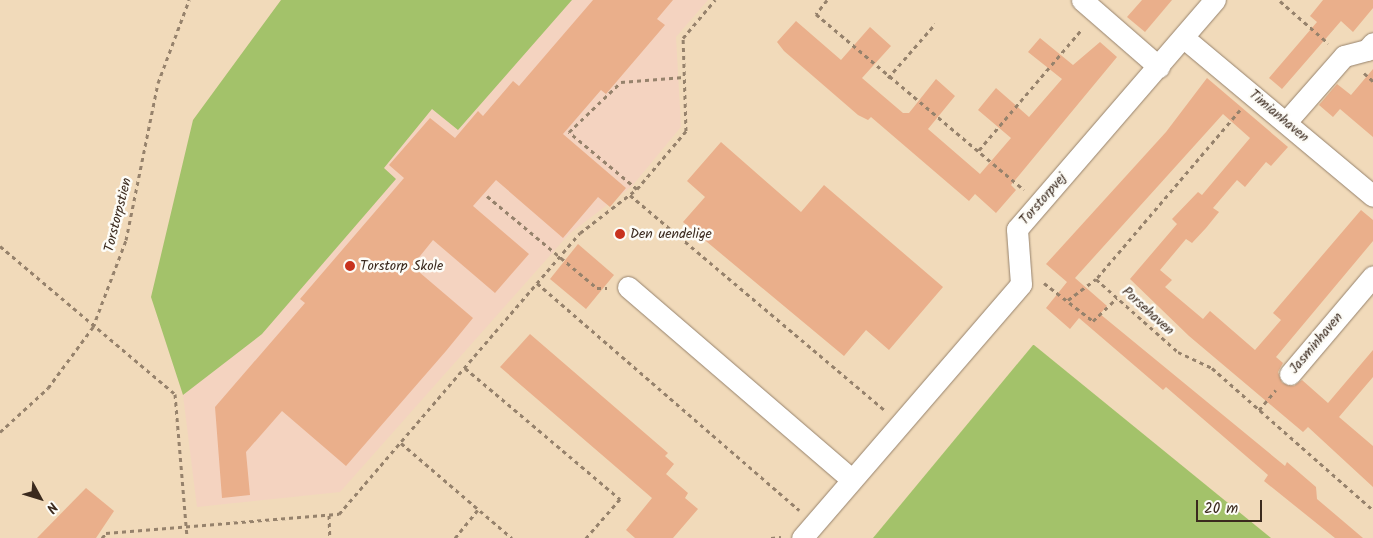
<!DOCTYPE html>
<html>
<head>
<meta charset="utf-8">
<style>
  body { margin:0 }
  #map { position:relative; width:1373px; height:538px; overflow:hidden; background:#f1daba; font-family:Kalam,sans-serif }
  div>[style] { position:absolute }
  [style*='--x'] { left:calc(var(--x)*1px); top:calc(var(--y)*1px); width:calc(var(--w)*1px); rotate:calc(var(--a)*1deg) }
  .built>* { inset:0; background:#f4d3c0 }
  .green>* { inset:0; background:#a3c26a }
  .building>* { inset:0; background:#eaaf8b }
  .path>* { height:3px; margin-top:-1.5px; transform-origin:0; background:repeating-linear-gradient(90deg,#96826c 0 4px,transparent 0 8px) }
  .roads { filter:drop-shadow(0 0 1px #96826c) drop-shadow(0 0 1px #96826c) }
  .minor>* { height:21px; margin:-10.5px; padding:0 10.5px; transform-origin:10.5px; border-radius:10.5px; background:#fff }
  .dots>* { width:14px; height:14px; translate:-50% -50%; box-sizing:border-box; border:2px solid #fdfcf7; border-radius:50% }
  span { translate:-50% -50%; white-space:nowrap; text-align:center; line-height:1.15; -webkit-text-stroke:5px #fdfcf7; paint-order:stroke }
  .street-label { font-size:14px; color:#3b2a1e }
  .poi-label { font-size:14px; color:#3b2a1e }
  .left { translate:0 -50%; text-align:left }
  .north { position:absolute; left:15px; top:473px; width:50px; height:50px; -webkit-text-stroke:4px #fdfcf7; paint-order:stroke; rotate:129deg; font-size:14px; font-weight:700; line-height:20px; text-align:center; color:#3b2a1e }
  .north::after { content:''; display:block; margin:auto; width:18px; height:22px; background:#3b2a1e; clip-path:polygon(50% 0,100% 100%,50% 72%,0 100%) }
  .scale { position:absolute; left:1196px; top:500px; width:66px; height:22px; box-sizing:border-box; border:2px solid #3b2a1e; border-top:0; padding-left:6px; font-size:15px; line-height:18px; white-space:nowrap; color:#3b2a1e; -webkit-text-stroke:4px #fdfcf7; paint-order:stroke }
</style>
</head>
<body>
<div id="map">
  <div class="built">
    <div style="clip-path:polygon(281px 0,708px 0,676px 37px,681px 127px,632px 186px,569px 234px,340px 492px,197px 507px,183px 395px,151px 297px,193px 120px)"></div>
  </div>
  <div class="green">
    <div style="clip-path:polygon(281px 0,572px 0,458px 130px,432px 109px,384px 168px,396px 179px,262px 334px,183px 395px,151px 297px,193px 120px)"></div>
    <div style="clip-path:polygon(1033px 345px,1034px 345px,1271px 538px,873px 538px)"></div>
  </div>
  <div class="building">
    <div style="clip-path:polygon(593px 0,673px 0,657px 19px,665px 25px,606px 94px,601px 90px,563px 134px,626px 188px,610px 207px,598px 197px,563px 238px,496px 180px,473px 206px,529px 254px,495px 293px,433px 240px,412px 266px,473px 318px,446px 351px,346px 466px,282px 411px,246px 452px,250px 495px,222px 498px,215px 407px,305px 303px,300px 299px,404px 178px,389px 165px,430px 118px,455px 138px,478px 111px,483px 116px,513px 81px,519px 86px)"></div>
    <div style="clip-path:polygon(1142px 0,1172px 0,1145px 32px,1127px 17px)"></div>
    <div style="clip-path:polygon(1323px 0,1373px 0,1373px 8px,1353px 32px,1341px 21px,1282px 89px,1269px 78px,1317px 22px,1310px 16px)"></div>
    <div style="clip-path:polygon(796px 21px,841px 60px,870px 27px,891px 46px,862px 78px,903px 113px,909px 113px,936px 79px,955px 96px,928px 129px,980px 174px,1011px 138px,978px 110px,996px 88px,1029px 117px,1062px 79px,1028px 52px,1040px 38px,1073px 65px,1100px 42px,1117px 57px,1011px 185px,1016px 190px,996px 213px,975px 194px,969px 201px,871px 117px,868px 120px,858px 115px,784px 51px,777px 42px)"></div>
    <div style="clip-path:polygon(1373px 69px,1373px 137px,1340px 109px,1333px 117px,1319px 105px,1337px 84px,1351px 95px)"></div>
    <div style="clip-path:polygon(1207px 78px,1288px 147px,1271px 166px,1266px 162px,1245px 187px,1237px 180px,1213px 208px,1219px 212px,1206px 228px,1192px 243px,1186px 239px,1160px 270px,1172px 280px,1165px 287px,1203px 319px,1210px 311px,1255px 350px,1281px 320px,1273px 313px,1361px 210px,1373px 220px,1373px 241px,1276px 357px,1283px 363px,1278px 372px,1282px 383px,1294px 386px,1302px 380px,1328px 403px,1373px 350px,1373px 377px,1339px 417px,1373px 446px,1373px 487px,1308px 427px,1303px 432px,1189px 336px,1130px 279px,1177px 224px,1172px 219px,1198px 192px,1202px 195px,1250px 138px,1223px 114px,1075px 278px,1107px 306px,1100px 314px,1285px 466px,1287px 462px,1316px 487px,1317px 499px,1363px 538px,1335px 538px,1264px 481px,1268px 475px,1166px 387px,1163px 390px,1079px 318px,1070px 329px,1046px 308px,1067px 282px,1046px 264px,1166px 132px)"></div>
    <div style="clip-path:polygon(721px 142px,801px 212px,824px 185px,943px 287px,889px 350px,866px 330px,844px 356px,683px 222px,705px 197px,687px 181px)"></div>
    <div style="clip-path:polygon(578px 244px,614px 275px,586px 309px,550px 279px)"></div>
    <div style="clip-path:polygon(530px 334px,668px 453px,665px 456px,674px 464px,666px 474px,688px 493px,685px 498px,698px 509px,673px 538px,635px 538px,626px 530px,652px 498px,500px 367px)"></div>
    <div style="clip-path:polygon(86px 488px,114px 511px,96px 538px,37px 538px)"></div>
  </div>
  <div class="path">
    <div style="--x:827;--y:0;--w:18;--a:128"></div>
    <div style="--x:816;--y:14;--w:272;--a:40.2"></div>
    <div style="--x:1280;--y:1;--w:64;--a:41.2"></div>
    <div style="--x:1364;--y:73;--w:12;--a:42"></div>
    <div style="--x:888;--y:78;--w:72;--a:-49"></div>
    <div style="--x:1240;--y:110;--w:222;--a:130.4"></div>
    <div style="--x:1096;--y:279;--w:110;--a:41.7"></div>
    <div style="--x:1178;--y:352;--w:38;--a:25"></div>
    <div style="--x:1212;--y:368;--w:215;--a:41.4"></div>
    <div style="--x:979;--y:150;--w:159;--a:-49.6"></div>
    <div style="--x:637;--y:189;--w:89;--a:-140"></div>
    <div style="--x:569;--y:132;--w:72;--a:-43.9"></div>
    <div style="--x:621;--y:82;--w:63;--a:-4.5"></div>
    <div style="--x:630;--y:195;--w:333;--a:40.2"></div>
    <div style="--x:487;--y:196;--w:143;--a:39.9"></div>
    <div style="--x:597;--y:288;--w:10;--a:0"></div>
    <div style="--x:0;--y:246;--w:229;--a:40.2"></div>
    <div style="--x:175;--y:394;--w:144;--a:85.2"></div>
    <div style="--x:537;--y:283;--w:347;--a:40.9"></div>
    <div style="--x:1044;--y:283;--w:62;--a:37.8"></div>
    <div style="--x:1093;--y:321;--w:33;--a:-44"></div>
    <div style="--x:1068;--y:300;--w:35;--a:-37"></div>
    <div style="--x:465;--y:368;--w:203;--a:40.2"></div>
    <div style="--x:620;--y:499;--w:52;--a:131.1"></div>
    <div style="--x:1259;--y:410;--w:26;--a:-50"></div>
    <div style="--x:0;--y:432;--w:65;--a:-42.5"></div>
    <div style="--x:48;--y:388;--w:76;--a:-53.6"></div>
    <div style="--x:93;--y:327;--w:93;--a:-69.2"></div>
    <div style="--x:126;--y:240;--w:160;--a:-78.5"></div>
    <div style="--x:158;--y:83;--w:89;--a:-69.5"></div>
    <div style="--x:401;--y:443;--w:146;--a:40.6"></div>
    <div style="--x:329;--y:515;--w:23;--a:88"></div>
    <div style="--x:102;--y:538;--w:6;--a:-51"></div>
    <div style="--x:106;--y:533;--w:234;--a:-4.7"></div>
    <div style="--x:339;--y:514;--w:370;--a:-49.4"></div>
    <div style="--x:580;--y:233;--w:72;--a:-37.7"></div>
    <div style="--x:637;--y:189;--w:76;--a:-49.8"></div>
    <div style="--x:686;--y:131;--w:93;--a:-91.8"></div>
    <div style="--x:683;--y:38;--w:50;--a:-49.9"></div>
    <div style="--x:455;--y:538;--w:36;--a:-51"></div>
    <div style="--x:771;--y:538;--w:10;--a:-6"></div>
  </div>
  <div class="roads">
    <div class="minor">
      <div style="--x:1082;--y:0;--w:102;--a:41"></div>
      <div style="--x:1184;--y:38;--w:246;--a:39.9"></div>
      <div style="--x:1286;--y:122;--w:88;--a:-48.7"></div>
      <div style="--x:1344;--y:56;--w:24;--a:-15"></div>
      <div style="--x:1367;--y:50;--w:9;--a:-49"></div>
      <div style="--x:628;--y:287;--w:294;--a:40.7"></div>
      <div style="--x:1290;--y:374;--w:128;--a:-49.7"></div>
      <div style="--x:802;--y:538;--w:335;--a:-49.2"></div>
      <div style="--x:1021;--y:284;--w:55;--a:-94.2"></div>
      <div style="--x:1017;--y:229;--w:303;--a:-49.2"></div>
    </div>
  </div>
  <div class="dots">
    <div style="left:620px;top:234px;background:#c8321e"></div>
    <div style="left:350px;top:266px;background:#c8321e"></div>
  </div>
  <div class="street-label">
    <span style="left:1279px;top:116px;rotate:40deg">Timianhaven</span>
    <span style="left:1043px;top:199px;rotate:-49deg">Torstorpvej</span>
    <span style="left:118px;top:215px;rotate:-76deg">Torstorpstien</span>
    <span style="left:1148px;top:311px;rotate:42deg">Porsehaven</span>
    <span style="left:1316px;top:343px;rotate:-50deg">Jasminhaven</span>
  </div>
  <div class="poi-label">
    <span class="left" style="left:630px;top:234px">Den uendelige</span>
    <span class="left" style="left:360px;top:266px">Torstorp Skole</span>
  </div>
  <div class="north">N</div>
  <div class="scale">20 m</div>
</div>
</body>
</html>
